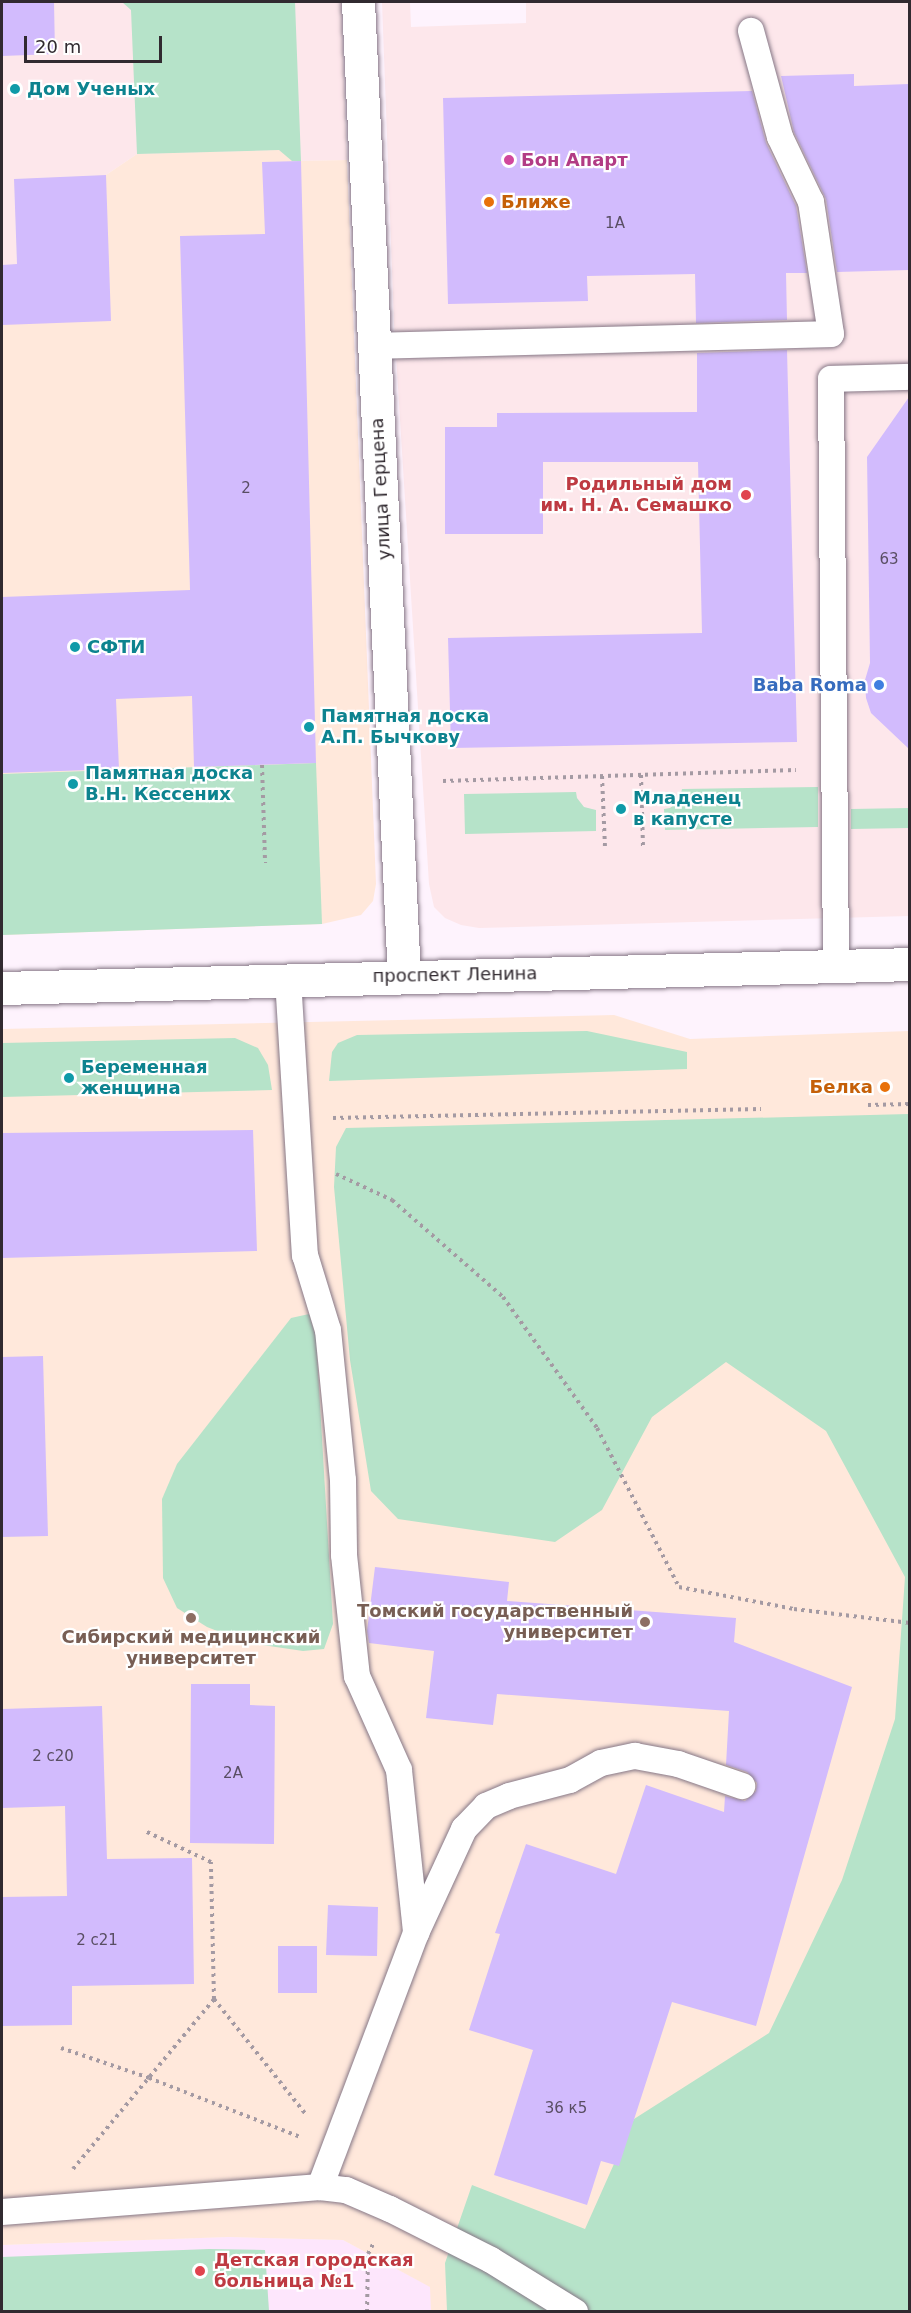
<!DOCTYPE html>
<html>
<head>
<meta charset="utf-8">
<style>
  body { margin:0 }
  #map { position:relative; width:911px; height:2313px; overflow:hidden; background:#fef3fd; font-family:"DejaVu Sans",sans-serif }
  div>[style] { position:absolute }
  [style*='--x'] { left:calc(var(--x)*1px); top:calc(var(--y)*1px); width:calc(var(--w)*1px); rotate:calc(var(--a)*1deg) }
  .commercial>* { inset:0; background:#fde7eb }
  .built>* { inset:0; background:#fde6fc }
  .education>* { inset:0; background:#ffe8db }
  .green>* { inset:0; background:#b6e3c9 }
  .building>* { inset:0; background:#d2bbfd }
  .path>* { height:4px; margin-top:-2px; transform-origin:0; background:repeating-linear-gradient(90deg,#a49aa3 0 3px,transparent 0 7.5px) }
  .roads { filter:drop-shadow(0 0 2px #867786) drop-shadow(0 0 2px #867786) }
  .lane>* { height:26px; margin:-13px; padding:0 13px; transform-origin:13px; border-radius:13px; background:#fff }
  .secondary>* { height:33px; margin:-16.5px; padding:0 16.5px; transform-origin:16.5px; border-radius:16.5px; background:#fff }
  .primary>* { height:33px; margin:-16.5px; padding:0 16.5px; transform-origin:16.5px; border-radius:16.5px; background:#fff }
  .dots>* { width:16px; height:16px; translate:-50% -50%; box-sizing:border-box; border:3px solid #fff; border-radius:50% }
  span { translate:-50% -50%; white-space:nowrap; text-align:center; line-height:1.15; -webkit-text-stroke:4.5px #fff; paint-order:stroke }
  .number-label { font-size:15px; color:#594e63 }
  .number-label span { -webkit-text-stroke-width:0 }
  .culture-label { font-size:18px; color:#0d838f; font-weight:700 }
  .left { translate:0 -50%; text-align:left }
  .hotel-label { font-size:18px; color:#b23c85; font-weight:700 }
  .food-label { font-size:18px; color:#c56008; font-weight:700 }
  .right { translate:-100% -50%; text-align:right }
  .health-label { font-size:18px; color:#be3a42; font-weight:700 }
  .street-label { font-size:18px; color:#312a30 }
  .shop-label { font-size:18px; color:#366cbe; font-weight:700 }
  .education-label { font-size:18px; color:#785e54; font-weight:700 }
  .frame { position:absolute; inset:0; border:3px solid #312a30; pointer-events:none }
  .scale { position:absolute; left:24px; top:36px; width:138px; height:27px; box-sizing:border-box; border:3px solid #312a30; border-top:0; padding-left:8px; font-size:18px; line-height:21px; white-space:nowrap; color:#312a30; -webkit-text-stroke:4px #fff; paint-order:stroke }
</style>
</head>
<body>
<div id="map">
  <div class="commercial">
    <div style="clip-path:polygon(2px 2px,341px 2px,347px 160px,292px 161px,137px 154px,106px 175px,14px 179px,17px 264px,2px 265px)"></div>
    <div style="clip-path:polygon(382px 2px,410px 2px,411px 27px,526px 23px,526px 2px,909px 2px,909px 916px,479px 928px,461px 925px,445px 918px,434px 907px,429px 884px,394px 323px)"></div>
  </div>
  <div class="built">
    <div style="clip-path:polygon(229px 2237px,343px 2240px,431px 2287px,431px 2311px,2px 2311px,2px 2245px)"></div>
  </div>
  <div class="education">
    <div style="clip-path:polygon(279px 150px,293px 161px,347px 160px,376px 884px,373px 901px,361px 915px,322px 924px,2px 935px,2px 265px,17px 264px,14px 179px,106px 175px,137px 154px)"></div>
    <div style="clip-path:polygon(614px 1015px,690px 1039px,909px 1031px,909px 2311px,431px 2311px,430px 2287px,343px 2240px,229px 2237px,2px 2245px,2px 1029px)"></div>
  </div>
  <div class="green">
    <div style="clip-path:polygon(122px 2px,295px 2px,301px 161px,292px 161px,279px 150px,137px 154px,131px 10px)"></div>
    <div style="clip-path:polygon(316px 763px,322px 924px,2px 935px,2px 774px)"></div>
    <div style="clip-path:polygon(818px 787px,818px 827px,665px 830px,664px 809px,670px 808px,679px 801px,682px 789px)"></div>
    <div style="clip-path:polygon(576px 792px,577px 798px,584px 807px,596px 810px,596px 831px,465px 834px,464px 794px)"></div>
    <div style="clip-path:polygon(909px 808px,909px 828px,851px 829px,851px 809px)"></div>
    <div style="clip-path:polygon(587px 1031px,687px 1052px,687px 1069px,329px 1081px,332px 1052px,338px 1043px,357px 1035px)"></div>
    <div style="clip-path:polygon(235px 1038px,258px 1048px,268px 1065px,272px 1090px,2px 1097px,2px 1043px)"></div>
    <div style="clip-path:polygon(909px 1114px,909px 2311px,447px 2311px,445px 2263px,472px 2185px,585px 2229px,634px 2119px,769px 2033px,842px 1880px,895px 1719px,905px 1577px,826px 1431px,726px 1362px,652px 1417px,602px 1510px,555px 1542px,398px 1519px,371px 1491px,350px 1360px,334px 1187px,336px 1147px,346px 1128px)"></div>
    <div style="clip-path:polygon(309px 1314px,316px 1337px,333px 1624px,324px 1649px,303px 1651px,248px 1643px,207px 1627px,177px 1608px,163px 1578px,162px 1499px,177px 1464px,291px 1318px)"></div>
    <div style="clip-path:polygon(209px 2249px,265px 2250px,269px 2311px,2px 2311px,2px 2257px)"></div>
  </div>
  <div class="building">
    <div style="clip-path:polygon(2px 2px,54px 2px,55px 54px,2px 56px)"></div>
    <div style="clip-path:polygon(854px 74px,854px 86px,909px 84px,909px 270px,837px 272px,826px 199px,794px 132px,781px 76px)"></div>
    <div style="clip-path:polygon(752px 91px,766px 143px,796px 206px,807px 273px,786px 273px,787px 320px,696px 323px,695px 274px,587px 276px,588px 301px,448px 304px,443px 98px)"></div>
    <div style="clip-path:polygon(301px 161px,316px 763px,194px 767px,192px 696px,116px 699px,119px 769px,2px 773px,2px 597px,190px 590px,180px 236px,265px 234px,262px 162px)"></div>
    <div style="clip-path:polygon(106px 175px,111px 321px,2px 325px,2px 265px,17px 264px,14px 179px)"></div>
    <div style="clip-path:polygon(787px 350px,797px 742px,451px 748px,448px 638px,702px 633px,698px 462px,543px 462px,543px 534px,445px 534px,445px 427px,497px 427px,497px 413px,697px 412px,697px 353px)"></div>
    <div style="clip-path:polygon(909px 397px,909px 749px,871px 713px,866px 698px,865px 680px,870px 663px,867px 457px)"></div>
    <div style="clip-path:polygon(253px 1130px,257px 1251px,2px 1258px,2px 1133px)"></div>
    <div style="clip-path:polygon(43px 1356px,48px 1536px,2px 1537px,2px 1357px)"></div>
    <div style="clip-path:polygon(375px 1567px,509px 1582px,507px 1601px,736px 1618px,734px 1642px,852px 1687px,756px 2026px,672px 2002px,619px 2166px,601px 2161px,587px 2205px,494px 2175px,533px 2050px,469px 2030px,500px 1934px,495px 1933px,526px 1844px,616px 1874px,646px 1785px,724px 1812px,725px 1796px,745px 1801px,756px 1791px,757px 1783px,747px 1772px,726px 1765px,729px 1711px,497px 1694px,493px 1725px,426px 1718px,434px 1651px,369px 1643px,367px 1631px)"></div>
    <div style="clip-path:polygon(191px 1684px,250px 1684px,250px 1705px,275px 1706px,274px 1844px,190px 1843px)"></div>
    <div style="clip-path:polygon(102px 1706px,107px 1859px,192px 1858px,194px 1984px,72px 1986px,72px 2025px,2px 2026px,2px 1897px,67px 1896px,65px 1806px,2px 1808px,2px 1709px)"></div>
    <div style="clip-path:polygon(328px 1905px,378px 1907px,377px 1956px,326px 1955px)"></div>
    <div style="clip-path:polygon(278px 1946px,317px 1946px,317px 1993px,278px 1993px)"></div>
  </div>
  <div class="path">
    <div style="--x:262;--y:765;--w:98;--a:88.2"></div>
    <div style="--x:641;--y:775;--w:71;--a:88.4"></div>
    <div style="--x:602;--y:776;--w:72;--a:87.6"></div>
    <div style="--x:443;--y:781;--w:353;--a:-1.8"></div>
    <div style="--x:868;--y:1105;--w:42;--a:-1.4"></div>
    <div style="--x:333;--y:1118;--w:428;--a:-1.2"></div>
    <div style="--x:336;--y:1174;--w:62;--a:24.9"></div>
    <div style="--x:392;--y:1200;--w:147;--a:41.1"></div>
    <div style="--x:503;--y:1297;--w:161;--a:54.3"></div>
    <div style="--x:597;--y:1428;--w:179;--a:62.7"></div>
    <div style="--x:679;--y:1587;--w:117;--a:10.8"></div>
    <div style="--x:794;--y:1609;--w:117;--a:6.9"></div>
    <div style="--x:214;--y:1999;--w:149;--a:51.5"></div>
    <div style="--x:61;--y:2048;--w:93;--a:18.8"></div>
    <div style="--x:149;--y:2078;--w:162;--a:21.3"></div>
    <div style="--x:73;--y:2169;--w:221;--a:-50.3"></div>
    <div style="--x:214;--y:1999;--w:137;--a:-91.3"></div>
    <div style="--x:211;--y:1862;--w:71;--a:-154.9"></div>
    <div style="--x:367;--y:2312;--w:58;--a:-89"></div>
    <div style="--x:368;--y:2254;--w:13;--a:-63"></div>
  </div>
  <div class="roads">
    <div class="lane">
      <div style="--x:374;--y:346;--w:457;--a:-1.5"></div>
      <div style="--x:831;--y:334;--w:134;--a:-98.6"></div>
      <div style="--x:811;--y:202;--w:72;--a:-115.5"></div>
      <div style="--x:780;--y:137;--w:110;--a:-105.3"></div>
      <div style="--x:836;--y:966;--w:587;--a:-90.49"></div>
      <div style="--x:831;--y:379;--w:79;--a:-1.5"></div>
      <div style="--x:288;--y:979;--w:277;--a:86.5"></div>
      <div style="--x:305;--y:1255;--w:78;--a:73"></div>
      <div style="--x:328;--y:1330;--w:151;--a:84.3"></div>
      <div style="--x:343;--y:1480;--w:75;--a:89.2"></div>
      <div style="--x:344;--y:1555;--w:122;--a:83.9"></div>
      <div style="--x:357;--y:1676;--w:103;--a:65.9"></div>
      <div style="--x:399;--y:1770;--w:164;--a:84"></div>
      <div style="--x:320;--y:2187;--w:272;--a:-69.3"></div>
      <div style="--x:416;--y:1933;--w:115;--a:-65.2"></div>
      <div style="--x:464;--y:1829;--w:32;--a:-46"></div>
      <div style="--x:486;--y:1806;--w:25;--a:-23"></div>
      <div style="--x:509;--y:1796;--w:63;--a:-14.7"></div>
      <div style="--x:570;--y:1780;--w:35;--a:-29"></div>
      <div style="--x:601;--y:1763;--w:35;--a:-12"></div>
      <div style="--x:635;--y:1756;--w:44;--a:10.5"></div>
      <div style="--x:678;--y:1764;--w:68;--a:19"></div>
      <div style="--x:2;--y:2212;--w:319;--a:-4.5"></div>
      <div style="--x:320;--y:2187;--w:26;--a:7"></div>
      <div style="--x:346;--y:2190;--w:48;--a:23.4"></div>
      <div style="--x:390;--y:2209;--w:113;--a:26.8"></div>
      <div style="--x:491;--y:2260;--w:99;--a:31.8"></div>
    </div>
    <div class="secondary">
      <div style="--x:358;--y:2;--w:975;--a:87.3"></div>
    </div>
    <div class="primary">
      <div style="--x:2;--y:988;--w:908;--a:-1.51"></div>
    </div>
  </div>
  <div class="dots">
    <div style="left:15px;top:89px;background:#0f9aa8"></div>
    <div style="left:509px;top:160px;background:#d1479c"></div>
    <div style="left:489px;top:202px;background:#e8710a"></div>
    <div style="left:746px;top:495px;background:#e0444e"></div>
    <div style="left:75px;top:647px;background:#0f9aa8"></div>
    <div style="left:879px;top:685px;background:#3f7fe0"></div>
    <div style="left:309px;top:727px;background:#0f9aa8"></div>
    <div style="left:73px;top:784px;background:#0f9aa8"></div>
    <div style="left:621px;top:809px;background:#0f9aa8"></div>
    <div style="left:69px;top:1078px;background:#0f9aa8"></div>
    <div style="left:885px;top:1087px;background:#e8710a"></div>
    <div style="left:191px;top:1618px;background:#8d6e63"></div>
    <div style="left:645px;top:1622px;background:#8d6e63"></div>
    <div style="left:200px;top:2271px;background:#e0444e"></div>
  </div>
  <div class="number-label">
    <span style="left:615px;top:224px">1А</span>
    <span style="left:246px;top:489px">2</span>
    <span style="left:889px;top:560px">63</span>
    <span style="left:53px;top:1757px">2 с20</span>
    <span style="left:233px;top:1774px">2А</span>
    <span style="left:97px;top:1941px">2 с21</span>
    <span style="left:566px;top:2109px">36 к5</span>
  </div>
  <div class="culture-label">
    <span class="left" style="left:27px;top:89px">Дом Ученых</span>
    <span class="left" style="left:87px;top:647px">СФТИ</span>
    <span class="left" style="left:321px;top:727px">Памятная доска<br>А.П. Бычкову</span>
    <span class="left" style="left:85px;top:784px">Памятная доска<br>В.Н. Кессених</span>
    <span class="left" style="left:633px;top:809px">Младенец<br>в капусте</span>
    <span class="left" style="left:81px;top:1078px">Беременная<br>женщина</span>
  </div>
  <div class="hotel-label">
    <span class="left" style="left:521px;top:160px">Бон Апарт</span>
  </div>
  <div class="food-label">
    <span class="left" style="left:501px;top:202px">Ближе</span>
    <span class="right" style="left:873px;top:1087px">Белка</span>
  </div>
  <div class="health-label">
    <span class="right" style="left:732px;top:495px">Родильный дом<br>им. Н. А. Семашко</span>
    <span class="left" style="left:214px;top:2271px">Детская городская<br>больница №1</span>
  </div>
  <div class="street-label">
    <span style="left:381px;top:489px;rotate:-93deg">улица Герцена</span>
    <span style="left:455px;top:975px;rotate:-1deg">проспект Ленина</span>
  </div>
  <div class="shop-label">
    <span class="right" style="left:867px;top:685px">Baba Roma</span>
  </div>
  <div class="education-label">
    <span class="right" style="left:633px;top:1622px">Томский государственный<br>университет</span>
    <span style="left:191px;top:1648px">Сибирский медицинский<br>университет</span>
  </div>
  <div class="frame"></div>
  <div class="scale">20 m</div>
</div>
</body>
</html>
